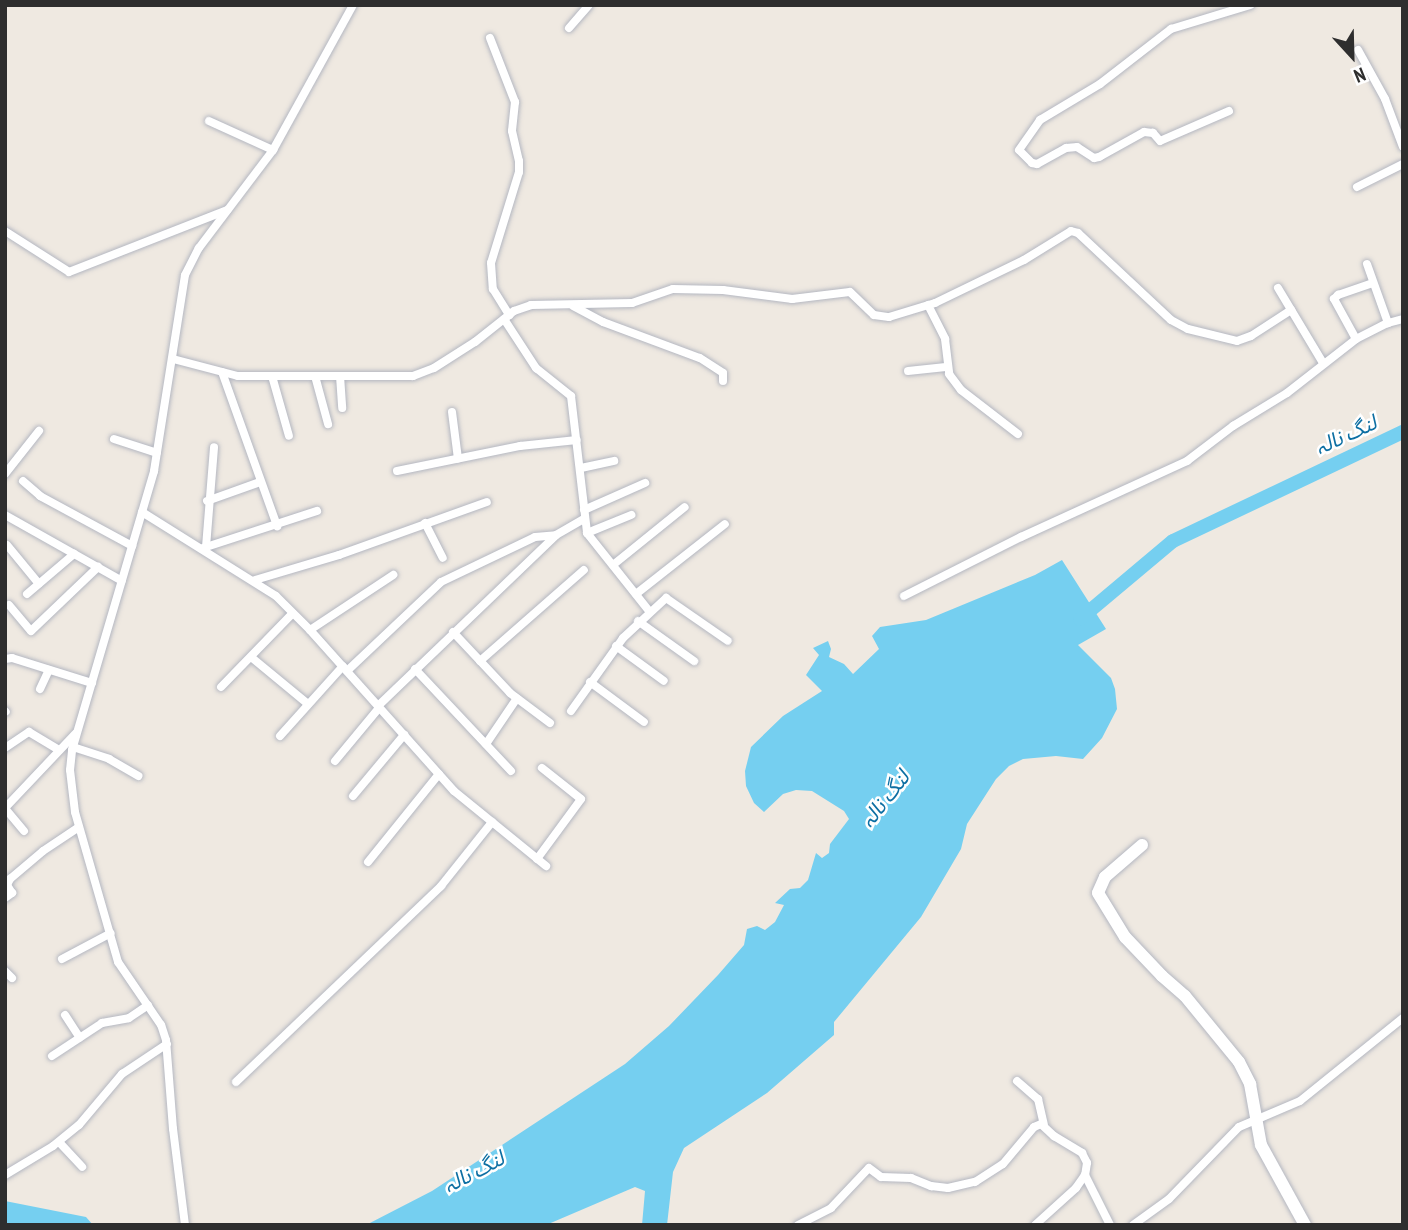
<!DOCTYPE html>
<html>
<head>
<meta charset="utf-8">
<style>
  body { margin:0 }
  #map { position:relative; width:1408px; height:1230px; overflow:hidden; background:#efe9e1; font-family:"PT Sans Narrow","Noto Sans Arabic",sans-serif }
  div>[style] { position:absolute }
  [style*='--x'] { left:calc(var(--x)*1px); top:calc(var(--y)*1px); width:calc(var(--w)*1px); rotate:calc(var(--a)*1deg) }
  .water>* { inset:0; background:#75cff0 }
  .river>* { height:14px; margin:-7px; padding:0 7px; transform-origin:7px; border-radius:7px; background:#75cff0 }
  .roads { filter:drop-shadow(0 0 2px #b4b7c1) drop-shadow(0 0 2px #b4b7c1) }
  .street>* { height:8px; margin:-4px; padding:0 4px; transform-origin:4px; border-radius:4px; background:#fff }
  .secondary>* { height:12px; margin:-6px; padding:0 6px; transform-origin:6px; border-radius:6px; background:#fff }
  span { translate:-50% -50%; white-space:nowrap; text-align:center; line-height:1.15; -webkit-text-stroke:5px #fff; paint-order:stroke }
  .water-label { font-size:21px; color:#0d6fa3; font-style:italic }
  .frame { position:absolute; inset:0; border:7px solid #2e2e2e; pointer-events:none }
  .north { position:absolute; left:1317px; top:21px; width:70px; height:70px; -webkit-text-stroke:5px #fff; paint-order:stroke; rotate:158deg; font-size:19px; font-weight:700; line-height:28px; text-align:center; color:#2e2e2e }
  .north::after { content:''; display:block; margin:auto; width:24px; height:32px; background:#2e2e2e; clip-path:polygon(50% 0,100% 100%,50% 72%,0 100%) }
</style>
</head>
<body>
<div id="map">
  <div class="water">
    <div style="clip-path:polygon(1062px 560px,1106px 629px,1078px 645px,1111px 678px,1115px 689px,1117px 709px,1102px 738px,1083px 759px,1056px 756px,1023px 759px,1009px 766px,996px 779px,967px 824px,961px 849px,921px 917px,834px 1022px,834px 1035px,767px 1093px,684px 1148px,673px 1172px,667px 1225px,642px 1225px,645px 1191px,635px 1187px,546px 1225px,366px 1225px,432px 1191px,625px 1064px,669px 1026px,718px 975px,744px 945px,747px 929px,757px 926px,765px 930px,775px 922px,784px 905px,775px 903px,790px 889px,800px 888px,808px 880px,816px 853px,822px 858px,829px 853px,830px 844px,849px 819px,844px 811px,812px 791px,796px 790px,783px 794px,764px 812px,754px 803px,746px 786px,745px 771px,751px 747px,783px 716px,822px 691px,806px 675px,819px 655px,813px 648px,828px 641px,831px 649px,829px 657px,844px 664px,853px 674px,879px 649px,872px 636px,880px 627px,926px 620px,1035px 575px)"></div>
    <div style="clip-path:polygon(5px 1201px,86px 1217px,93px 1225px,5px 1225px)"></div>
  </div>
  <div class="river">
    <div style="--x:1080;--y:619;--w:121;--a:-40"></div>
    <div style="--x:1173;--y:541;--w:255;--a:-25.4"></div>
  </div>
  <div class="roads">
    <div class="street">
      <div style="--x:569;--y:28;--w:30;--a:-49"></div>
      <div style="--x:490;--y:38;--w:69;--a:68.7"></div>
      <div style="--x:515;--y:102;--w:29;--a:96"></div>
      <div style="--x:512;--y:131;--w:31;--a:77"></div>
      <div style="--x:519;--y:161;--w:11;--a:90"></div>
      <div style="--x:519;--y:172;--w:95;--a:107.1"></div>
      <div style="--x:491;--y:263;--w:26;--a:86"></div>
      <div style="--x:493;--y:289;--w:31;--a:58"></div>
      <div style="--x:1358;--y:50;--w:56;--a:61.1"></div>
      <div style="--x:1385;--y:99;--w:51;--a:69.4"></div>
      <div style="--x:1229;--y:111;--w:75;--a:156.5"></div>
      <div style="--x:1160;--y:141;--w:11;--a:-131"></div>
      <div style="--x:1153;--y:133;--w:9;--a:-174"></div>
      <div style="--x:1144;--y:132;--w:51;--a:150.9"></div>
      <div style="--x:1099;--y:157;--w:5;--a:169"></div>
      <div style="--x:1094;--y:158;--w:20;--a:-147"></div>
      <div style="--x:1077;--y:147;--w:11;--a:175"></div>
      <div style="--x:1066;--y:148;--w:33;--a:151"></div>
      <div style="--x:1037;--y:164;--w:5;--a:-169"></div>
      <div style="--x:1032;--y:163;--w:18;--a:-135"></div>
      <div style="--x:1019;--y:150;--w:37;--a:-55"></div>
      <div style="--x:1040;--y:120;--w:70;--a:-31"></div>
      <div style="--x:1100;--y:84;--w:90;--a:-37.8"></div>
      <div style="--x:1171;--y:29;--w:83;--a:-16.9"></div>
      <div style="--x:209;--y:121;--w:70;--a:24.4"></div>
      <div style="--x:1357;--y:187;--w:51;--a:-26.6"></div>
      <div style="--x:5;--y:231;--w:76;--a:32.6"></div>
      <div style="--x:69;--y:272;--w:170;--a:-21.4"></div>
      <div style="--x:1367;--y:264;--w:63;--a:70.4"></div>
      <div style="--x:1278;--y:288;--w:87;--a:59"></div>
      <div style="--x:928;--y:305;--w:38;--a:63"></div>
      <div style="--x:945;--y:339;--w:35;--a:83"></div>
      <div style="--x:949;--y:374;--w:20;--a:53"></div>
      <div style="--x:961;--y:390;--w:72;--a:37.7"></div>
      <div style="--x:573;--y:306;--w:34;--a:28"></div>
      <div style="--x:603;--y:322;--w:103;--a:20.4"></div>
      <div style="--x:700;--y:358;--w:27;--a:33"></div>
      <div style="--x:723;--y:373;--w:8;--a:90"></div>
      <div style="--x:504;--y:319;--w:59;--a:56.9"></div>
      <div style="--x:536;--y:368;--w:45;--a:38.7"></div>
      <div style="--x:571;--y:396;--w:138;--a:83.3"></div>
      <div style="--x:587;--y:533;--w:100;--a:51.5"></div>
      <div style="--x:1356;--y:339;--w:46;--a:-118.8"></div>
      <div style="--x:1334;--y:299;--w:6;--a:-45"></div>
      <div style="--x:1338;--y:295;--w:36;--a:-19"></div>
      <div style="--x:173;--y:359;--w:67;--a:14.7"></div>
      <div style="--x:238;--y:376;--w:175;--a:0"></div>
      <div style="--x:413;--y:376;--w:22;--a:-21"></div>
      <div style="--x:434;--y:368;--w:49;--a:-32.4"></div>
      <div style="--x:475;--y:342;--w:50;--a:-38.5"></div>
      <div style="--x:514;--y:311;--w:18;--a:-19"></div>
      <div style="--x:531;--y:305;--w:101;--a:-1.1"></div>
      <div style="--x:632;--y:303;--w:43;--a:-18.9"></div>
      <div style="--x:673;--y:289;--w:50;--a:1.1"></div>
      <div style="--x:723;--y:290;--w:70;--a:7.4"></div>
      <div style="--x:792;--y:299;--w:58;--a:-6.9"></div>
      <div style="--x:850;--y:292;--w:33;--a:44"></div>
      <div style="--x:874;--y:315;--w:15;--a:8"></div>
      <div style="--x:889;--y:317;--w:48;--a:-16.9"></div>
      <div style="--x:935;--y:303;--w:99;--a:-25.8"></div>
      <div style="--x:1024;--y:260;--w:55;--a:-31.7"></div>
      <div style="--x:1071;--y:231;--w:7;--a:16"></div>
      <div style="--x:1078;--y:233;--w:127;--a:43.1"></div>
      <div style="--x:1171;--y:320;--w:19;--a:28"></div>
      <div style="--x:1188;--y:329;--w:50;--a:13.8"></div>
      <div style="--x:1237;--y:341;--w:15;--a:-20"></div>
      <div style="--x:1251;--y:336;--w:48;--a:-33"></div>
      <div style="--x:908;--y:371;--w:38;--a:-6"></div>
      <div style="--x:222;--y:372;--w:164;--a:70.3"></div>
      <div style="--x:272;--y:376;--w:62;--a:74.2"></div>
      <div style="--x:315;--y:376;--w:50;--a:74.8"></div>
      <div style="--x:340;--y:376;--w:32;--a:86"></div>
      <div style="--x:452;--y:412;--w:47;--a:82.7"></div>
      <div style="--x:114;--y:439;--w:45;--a:18"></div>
      <div style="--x:581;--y:468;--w:34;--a:-12"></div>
      <div style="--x:397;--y:471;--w:126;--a:-11.5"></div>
      <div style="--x:520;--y:446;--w:57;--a:-6"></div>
      <div style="--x:5;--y:474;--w:55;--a:-51.7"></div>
      <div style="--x:23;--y:481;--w:23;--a:41"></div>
      <div style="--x:40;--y:496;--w:105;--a:28.5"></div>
      <div style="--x:207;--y:501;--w:56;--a:-19.7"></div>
      <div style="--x:584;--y:510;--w:67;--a:-23.9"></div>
      <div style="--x:142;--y:512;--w:158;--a:32.1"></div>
      <div style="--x:276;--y:596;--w:48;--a:45"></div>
      <div style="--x:310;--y:630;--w:216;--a:48.2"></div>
      <div style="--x:454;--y:791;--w:119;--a:39.2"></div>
      <div style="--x:5;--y:515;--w:134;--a:29.4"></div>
      <div style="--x:425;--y:523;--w:39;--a:63"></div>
      <div style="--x:587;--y:533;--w:48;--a:-22.2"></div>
      <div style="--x:7;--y:545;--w:50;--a:50.6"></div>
      <div style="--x:206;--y:547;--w:100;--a:-85.4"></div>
      <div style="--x:203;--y:548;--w:120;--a:-18"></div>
      <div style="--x:613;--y:565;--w:92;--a:-38.9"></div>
      <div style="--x:255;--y:580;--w:88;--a:-16.6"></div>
      <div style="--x:339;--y:555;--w:157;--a:-19.7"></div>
      <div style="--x:27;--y:594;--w:62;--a:-40.4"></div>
      <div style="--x:636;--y:594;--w:113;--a:-38.2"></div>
      <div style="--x:904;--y:596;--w:131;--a:-26.8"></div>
      <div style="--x:1021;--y:537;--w:183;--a:-24.6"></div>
      <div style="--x:1187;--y:461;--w:58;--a:-37.3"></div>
      <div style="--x:1233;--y:426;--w:63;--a:-31.4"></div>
      <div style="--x:1287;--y:393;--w:88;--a:-38"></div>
      <div style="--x:1356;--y:339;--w:36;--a:-27"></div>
      <div style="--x:1388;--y:323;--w:16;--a:-15"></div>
      <div style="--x:9;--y:605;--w:34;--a:50"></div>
      <div style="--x:31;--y:631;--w:93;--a:-43.7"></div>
      <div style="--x:638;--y:621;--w:69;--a:35.5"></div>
      <div style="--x:310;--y:630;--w:100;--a:-33.5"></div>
      <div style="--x:453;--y:632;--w:83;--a:46.9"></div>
      <div style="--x:510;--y:693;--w:50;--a:36.9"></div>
      <div style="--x:616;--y:646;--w:59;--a:36.1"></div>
      <div style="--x:251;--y:657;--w:74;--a:39.5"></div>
      <div style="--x:5;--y:659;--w:7;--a:-8"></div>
      <div style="--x:12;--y:658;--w:84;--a:17.4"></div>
      <div style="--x:480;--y:661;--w:138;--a:-41.2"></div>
      <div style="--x:415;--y:669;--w:140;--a:46.7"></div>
      <div style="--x:347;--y:671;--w:129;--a:-43.4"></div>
      <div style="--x:441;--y:582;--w:104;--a:-25.6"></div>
      <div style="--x:535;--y:537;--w:21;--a:-5"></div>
      <div style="--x:556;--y:535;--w:32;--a:-30"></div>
      <div style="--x:590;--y:682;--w:67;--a:36.5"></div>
      <div style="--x:221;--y:687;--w:103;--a:-45.8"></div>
      <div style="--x:40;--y:689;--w:21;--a:-65"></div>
      <div style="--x:378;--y:706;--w:245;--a:-43.8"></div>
      <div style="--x:5;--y:711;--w:1;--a:45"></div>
      <div style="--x:571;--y:711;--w:90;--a:-54.5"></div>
      <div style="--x:623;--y:638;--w:59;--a:-42.9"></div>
      <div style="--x:666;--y:598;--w:75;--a:34.7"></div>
      <div style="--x:280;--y:736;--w:94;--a:-48"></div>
      <div style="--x:486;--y:744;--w:55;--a:-56"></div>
      <div style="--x:73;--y:747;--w:38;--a:18"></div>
      <div style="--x:109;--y:759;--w:34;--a:30"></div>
      <div style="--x:5;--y:748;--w:29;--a:-34"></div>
      <div style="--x:29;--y:732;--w:35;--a:31"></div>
      <div style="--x:335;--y:761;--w:69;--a:-50.3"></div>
      <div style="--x:353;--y:796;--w:80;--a:-50.1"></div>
      <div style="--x:24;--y:831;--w:30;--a:-130"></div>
      <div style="--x:5;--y:808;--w:102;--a:-46.6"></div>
      <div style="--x:537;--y:859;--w:74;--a:-53.7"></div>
      <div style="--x:581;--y:799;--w:50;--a:-141.5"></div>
      <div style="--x:368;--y:862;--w:113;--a:-51.1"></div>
      <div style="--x:5;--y:898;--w:9;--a:-36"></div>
      <div style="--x:12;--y:893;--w:9;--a:-122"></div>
      <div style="--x:7;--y:885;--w:7;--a:-63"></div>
      <div style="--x:10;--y:879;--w:43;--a:-40.3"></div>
      <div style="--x:43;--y:851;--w:43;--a:-33.7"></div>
      <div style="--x:62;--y:959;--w:55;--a:-28"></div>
      <div style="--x:5;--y:971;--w:10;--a:45"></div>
      <div style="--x:65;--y:1015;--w:27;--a:57"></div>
      <div style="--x:52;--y:1056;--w:60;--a:-33.4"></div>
      <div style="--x:102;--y:1023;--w:27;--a:-10"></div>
      <div style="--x:129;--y:1018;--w:23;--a:-34"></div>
      <div style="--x:1017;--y:1081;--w:28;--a:41"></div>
      <div style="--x:1038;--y:1099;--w:26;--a:77"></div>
      <div style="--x:236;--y:1082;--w:284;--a:-43.7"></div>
      <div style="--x:441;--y:886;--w:82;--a:-51.4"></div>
      <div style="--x:59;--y:1142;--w:34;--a:47"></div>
      <div style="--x:5;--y:1175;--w:56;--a:-31.1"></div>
      <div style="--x:53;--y:1146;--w:33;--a:-39"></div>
      <div style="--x:79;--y:1125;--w:67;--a:-49.9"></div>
      <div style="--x:122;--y:1074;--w:54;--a:-33.7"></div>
      <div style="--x:1085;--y:1175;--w:56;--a:63.4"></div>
      <div style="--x:185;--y:1225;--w:97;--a:-97.1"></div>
      <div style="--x:173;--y:1129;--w:89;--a:-94.5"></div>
      <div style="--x:166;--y:1040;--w:16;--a:-108"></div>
      <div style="--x:161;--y:1025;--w:76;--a:-124.3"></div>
      <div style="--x:118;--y:962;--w:156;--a:-106"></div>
      <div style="--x:75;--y:812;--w:42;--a:-96.8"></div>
      <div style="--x:70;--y:770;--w:20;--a:-84"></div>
      <div style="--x:72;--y:750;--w:291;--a:-73.6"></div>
      <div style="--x:154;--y:471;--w:198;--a:-81"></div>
      <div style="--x:185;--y:275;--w:30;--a:-63"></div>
      <div style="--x:199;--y:248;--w:123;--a:-52.9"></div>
      <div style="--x:273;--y:150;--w:166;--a:-61.1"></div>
      <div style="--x:798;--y:1225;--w:37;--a:-27"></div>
      <div style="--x:831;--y:1208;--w:55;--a:-46.5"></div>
      <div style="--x:869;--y:1168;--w:15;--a:37"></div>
      <div style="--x:881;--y:1177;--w:30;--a:2"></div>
      <div style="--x:911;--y:1178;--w:22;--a:22"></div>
      <div style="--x:931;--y:1186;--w:17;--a:7"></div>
      <div style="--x:948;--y:1188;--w:28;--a:-13"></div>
      <div style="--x:975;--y:1182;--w:33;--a:-33"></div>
      <div style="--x:1003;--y:1164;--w:48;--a:-50"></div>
      <div style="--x:1034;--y:1127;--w:8;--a:-23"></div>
      <div style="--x:1041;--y:1124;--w:18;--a:43"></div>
      <div style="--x:1054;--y:1136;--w:33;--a:31"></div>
      <div style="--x:1082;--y:1153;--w:11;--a:63"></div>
      <div style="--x:1087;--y:1163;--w:12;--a:99"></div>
      <div style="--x:1085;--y:1175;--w:16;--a:125"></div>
      <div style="--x:1076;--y:1188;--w:55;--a:137.9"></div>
      <div style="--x:1133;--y:1225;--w:44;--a:-35.8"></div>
      <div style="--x:1169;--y:1199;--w:100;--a:-45.8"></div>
      <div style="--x:1239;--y:1127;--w:66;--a:-23.1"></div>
      <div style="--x:1300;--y:1101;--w:132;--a:-38.9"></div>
    </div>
    <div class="secondary">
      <div style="--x:1142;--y:845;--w:49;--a:139.1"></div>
      <div style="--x:1105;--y:877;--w:17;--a:114"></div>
      <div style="--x:1098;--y:893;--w:52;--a:58.5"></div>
      <div style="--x:1125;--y:937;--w:54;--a:46.5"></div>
      <div style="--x:1162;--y:976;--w:30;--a:41"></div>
      <div style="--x:1185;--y:996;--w:85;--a:50.7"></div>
      <div style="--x:1239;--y:1062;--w:25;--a:63"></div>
      <div style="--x:1250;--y:1084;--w:62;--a:79.8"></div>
      <div style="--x:1261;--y:1145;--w:91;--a:61.2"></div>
    </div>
  </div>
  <div class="water-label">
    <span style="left:1346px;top:435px;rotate:-25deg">لنگ نالہ</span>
    <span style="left:885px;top:799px;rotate:-52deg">لنگ نالہ</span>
    <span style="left:474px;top:1172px;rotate:-28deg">لنگ نالہ</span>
  </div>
  <div class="frame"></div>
  <div class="north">N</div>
</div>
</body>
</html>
